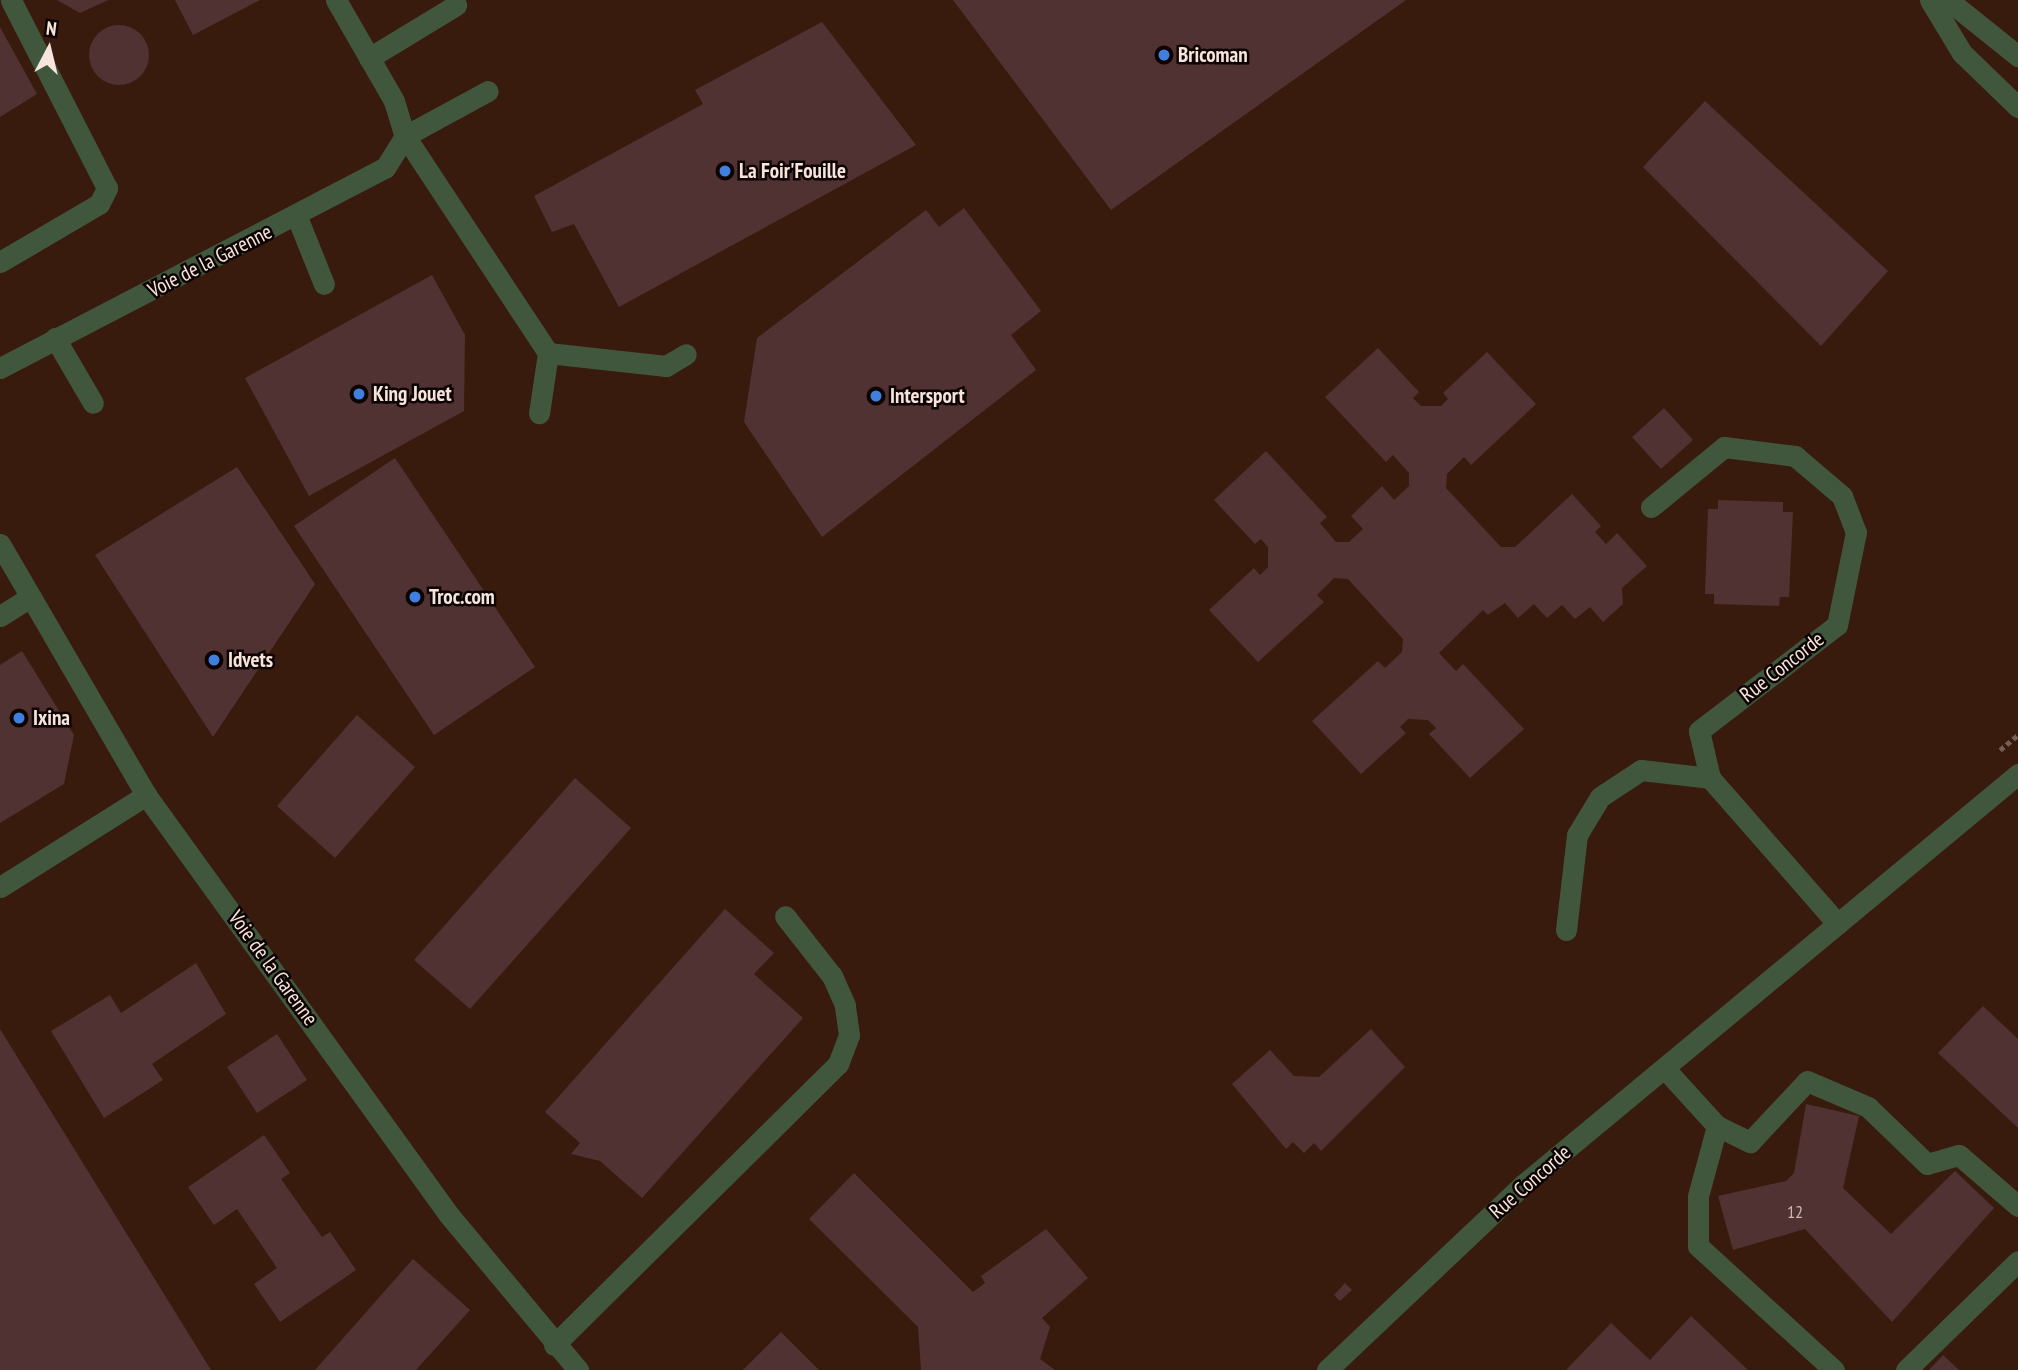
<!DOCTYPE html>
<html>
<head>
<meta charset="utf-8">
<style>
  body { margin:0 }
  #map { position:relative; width:2018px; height:1370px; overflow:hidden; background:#2c150b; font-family:"PT Sans Narrow",sans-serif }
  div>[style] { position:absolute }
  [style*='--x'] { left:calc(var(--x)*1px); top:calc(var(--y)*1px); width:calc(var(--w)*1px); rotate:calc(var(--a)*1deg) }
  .built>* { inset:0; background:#391b0e }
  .building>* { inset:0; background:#4f3231 }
  .round { border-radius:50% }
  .path>* { height:4.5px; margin-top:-2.25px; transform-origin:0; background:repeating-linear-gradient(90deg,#745f56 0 5px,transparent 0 8.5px) }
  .minor>* { height:21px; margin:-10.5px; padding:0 10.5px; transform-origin:10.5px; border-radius:10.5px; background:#40573e }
  .dots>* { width:19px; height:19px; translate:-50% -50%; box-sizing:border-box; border:4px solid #0d0402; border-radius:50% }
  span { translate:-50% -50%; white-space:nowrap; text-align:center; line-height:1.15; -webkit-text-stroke:5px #0d0402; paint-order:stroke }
  .number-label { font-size:18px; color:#ccb8b2 }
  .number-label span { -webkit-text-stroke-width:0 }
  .poi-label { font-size:21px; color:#f6e4dd; font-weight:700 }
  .left { translate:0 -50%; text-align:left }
  .street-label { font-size:21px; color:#f6e4dd }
  .north { position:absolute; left:14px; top:14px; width:70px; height:70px; -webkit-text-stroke:5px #0d0402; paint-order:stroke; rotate:7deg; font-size:19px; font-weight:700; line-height:28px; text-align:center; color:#f6e4dd }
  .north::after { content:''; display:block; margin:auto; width:24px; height:32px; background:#f6e4dd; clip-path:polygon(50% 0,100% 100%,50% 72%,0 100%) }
</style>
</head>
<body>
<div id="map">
  <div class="built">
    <div style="clip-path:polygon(0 0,2018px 0,2018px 1370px,0 1370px)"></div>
  </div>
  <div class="building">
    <div style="clip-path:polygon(57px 0,108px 0,80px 13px)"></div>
    <div style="clip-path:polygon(175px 0,260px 0,193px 35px)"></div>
    <div style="clip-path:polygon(953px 0,1406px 0,1111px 210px)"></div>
    <div style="clip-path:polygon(822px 22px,916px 145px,619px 307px,574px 224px,552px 232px,534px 196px,703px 104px,695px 90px)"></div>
    <div class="round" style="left:89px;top:25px;width:60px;height:60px"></div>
    <div style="clip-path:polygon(0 27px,37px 94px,0 117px)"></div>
    <div style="clip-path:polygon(1705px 101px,1888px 271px,1821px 346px,1643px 167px)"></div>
    <div style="clip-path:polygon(964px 208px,1041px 311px,1011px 335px,1036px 370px,822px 537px,744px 422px,757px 338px,926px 210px,939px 227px)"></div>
    <div style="clip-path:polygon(432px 275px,465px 335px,464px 411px,309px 496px,245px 378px)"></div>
    <div style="clip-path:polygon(1378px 348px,1419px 392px,1413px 398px,1421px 406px,1441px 406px,1448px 399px,1443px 393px,1487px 352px,1536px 404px,1471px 465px,1464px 457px,1447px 474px,1446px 488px,1501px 547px,1515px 547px,1572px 494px,1601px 526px,1595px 532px,1606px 544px,1617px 533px,1647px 566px,1622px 588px,1623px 604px,1603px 622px,1590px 607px,1575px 619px,1562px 605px,1547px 618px,1534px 604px,1518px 618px,1505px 603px,1488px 615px,1483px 610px,1439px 653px,1456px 671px,1463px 664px,1524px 729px,1470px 778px,1429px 734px,1436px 728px,1428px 720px,1408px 719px,1400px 727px,1406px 733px,1361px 774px,1312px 721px,1378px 661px,1385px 668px,1402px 652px,1403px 639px,1348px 579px,1334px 578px,1317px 595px,1324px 602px,1258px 662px,1209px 610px,1254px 568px,1260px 575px,1268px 567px,1268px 547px,1261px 539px,1255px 544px,1214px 500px,1266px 451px,1327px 517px,1320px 523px,1336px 542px,1349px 542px,1363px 529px,1351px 516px,1382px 486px,1394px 500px,1409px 486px,1409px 473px,1393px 455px,1386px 462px,1325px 397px)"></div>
    <div style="clip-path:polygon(1664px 408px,1693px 440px,1661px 469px,1632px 437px)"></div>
    <div style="clip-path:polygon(395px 458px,535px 667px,434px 735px,294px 526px)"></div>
    <div style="clip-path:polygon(237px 467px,315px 584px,213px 737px,95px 555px)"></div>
    <div style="clip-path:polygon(1718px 500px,1783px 502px,1783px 512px,1793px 512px,1789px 597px,1780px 597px,1779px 606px,1714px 604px,1714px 594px,1705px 594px,1708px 509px,1718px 509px)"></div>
    <div style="clip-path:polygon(22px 651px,74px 735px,64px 784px,0 823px,0 665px)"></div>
    <div style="clip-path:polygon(357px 715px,415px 767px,335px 858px,277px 806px)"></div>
    <div style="clip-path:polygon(575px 778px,631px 828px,470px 1009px,414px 960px)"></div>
    <div style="clip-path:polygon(725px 909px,774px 953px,754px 974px,803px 1018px,642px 1198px,600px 1161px,571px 1154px,580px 1143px,545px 1112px)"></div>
    <div style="clip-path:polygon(196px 963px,226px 1014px,152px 1064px,163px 1080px,104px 1118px,51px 1031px,110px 995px,121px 1013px)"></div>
    <div style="clip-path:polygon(1983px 1006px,2018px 1039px,2018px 1128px,1938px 1053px)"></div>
    <div style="clip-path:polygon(0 1029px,211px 1370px,0 1370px)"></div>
    <div style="clip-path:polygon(1371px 1029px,1405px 1067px,1321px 1151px,1314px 1143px,1304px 1153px,1293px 1142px,1286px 1149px,1232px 1084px,1270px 1050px,1294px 1076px,1319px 1077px)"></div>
    <div style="clip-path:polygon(277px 1034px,307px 1080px,257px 1113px,227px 1067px)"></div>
    <div style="clip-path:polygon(1806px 1104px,1859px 1116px,1843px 1188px,1891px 1234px,1955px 1171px,1994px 1208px,1892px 1322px,1805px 1229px,1733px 1250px,1718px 1196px,1786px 1181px,1794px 1173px)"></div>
    <div style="clip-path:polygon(264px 1135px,290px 1173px,281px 1179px,322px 1237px,330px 1232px,356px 1270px,280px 1322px,254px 1284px,277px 1268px,237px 1209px,214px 1225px,188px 1187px)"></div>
    <div style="clip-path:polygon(854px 1173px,973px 1292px,985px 1283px,981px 1276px,1046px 1229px,1088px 1278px,1042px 1318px,1050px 1327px,1040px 1359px,1055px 1370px,921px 1370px,918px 1327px,809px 1219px)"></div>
    <div style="clip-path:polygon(413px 1259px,470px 1310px,416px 1370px,315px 1370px)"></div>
    <div style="clip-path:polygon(1345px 1283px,1352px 1290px,1340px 1301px,1334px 1295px)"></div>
    <div style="clip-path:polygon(1691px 1316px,1748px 1370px,1566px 1370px,1611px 1323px,1650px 1360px)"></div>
    <div style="clip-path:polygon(781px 1332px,819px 1370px,743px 1370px)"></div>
    <div style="clip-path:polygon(1943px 1355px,1959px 1370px,1929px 1370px)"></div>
  </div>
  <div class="path">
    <div style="--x:2000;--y:750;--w:23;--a:-40"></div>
  </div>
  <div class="minor">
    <div style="--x:336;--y:0;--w:116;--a:60.1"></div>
    <div style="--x:394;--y:101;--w:37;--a:73"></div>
    <div style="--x:405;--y:136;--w:260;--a:56.6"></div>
    <div style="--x:548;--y:353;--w:61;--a:98.5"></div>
    <div style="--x:1930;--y:0;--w:62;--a:58.9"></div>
    <div style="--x:1962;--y:53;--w:78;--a:44"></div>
    <div style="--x:1948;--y:0;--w:90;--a:38.7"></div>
    <div style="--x:369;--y:58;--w:102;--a:-31.3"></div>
    <div style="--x:405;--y:136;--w:94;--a:-28.5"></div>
    <div style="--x:297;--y:217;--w:72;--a:68.1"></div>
    <div style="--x:0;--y:262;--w:115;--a:-30.4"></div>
    <div style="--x:99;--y:204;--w:18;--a:-63"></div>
    <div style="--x:107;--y:188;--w:211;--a:-117.1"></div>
    <div style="--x:55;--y:338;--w:75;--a:59.7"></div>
    <div style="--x:548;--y:353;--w:119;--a:6.3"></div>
    <div style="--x:666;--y:366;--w:23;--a:-31"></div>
    <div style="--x:0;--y:368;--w:434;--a:-27.5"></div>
    <div style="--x:385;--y:168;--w:38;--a:-58"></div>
    <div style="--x:1651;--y:507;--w:94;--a:-39.4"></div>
    <div style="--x:1724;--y:447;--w:72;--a:7.2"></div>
    <div style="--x:1795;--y:456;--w:62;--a:40.4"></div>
    <div style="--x:1842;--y:496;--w:39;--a:69"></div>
    <div style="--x:1856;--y:532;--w:95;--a:101.5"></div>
    <div style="--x:1837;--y:625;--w:174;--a:142.5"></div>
    <div style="--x:1699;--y:731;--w:48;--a:76.8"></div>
    <div style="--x:1710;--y:778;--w:194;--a:48.8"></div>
    <div style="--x:0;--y:544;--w:290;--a:59.8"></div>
    <div style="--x:146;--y:795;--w:518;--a:54.19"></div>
    <div style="--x:449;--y:1215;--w:202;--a:50.2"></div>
    <div style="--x:0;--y:616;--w:36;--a:-32"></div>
    <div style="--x:0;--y:887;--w:173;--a:-32.2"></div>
    <div style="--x:1566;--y:930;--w:96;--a:-83.4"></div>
    <div style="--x:1577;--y:835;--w:44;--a:-58.8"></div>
    <div style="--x:1600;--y:797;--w:49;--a:-33.4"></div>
    <div style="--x:1641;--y:770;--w:69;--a:6.6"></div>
    <div style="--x:1666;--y:1070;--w:76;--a:47.7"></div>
    <div style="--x:1717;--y:1126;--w:37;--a:26"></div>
    <div style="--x:1750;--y:1142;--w:83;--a:-46.9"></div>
    <div style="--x:1807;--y:1081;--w:66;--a:23.1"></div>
    <div style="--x:1868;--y:1107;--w:82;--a:44"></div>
    <div style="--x:1927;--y:1164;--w:33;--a:-16"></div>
    <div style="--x:1959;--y:1155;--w:78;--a:40.8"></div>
    <div style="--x:1717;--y:1126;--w:73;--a:105.2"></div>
    <div style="--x:1698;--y:1196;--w:50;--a:90"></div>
    <div style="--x:1698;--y:1246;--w:184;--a:42.4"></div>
    <div style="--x:554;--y:1345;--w:400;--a:-44.7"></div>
    <div style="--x:838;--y:1064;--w:31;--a:-69"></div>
    <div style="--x:849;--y:1035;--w:30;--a:-98"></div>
    <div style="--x:845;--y:1005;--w:32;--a:-114"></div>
    <div style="--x:832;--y:976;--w:76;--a:-128.1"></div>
    <div style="--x:1327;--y:1370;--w:271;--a:-43.4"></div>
    <div style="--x:1524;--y:1184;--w:642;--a:-39.69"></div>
    <div style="--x:1906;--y:1370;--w:156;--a:-44.2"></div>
  </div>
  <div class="dots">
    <div style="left:1164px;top:55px;background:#3f7fe0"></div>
    <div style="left:725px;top:171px;background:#3f7fe0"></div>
    <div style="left:359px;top:394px;background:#3f7fe0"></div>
    <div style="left:876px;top:396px;background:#3f7fe0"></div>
    <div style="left:415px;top:597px;background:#3f7fe0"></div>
    <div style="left:214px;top:660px;background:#3f7fe0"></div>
    <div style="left:19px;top:718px;background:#3f7fe0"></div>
  </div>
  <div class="number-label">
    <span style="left:1795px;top:1212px">12</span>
  </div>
  <div class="poi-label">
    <span class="left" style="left:1178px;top:55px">Bricoman</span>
    <span class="left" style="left:739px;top:171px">La Foir'Fouille</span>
    <span class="left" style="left:373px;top:394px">King Jouet</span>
    <span class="left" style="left:890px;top:396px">Intersport</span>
    <span class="left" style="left:429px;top:597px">Troc.com</span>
    <span class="left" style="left:228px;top:660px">Idvets</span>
    <span class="left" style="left:33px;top:718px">Ixina</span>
  </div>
  <div class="street-label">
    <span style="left:210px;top:261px;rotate:-27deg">Voie de la Garenne</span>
    <span style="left:1782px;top:667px;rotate:-38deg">Rue Concorde</span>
    <span style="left:273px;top:968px;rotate:54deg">Voie de la Garenne</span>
    <span style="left:1530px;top:1182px;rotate:-41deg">Rue Concorde</span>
  </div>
  <div class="north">N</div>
</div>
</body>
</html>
